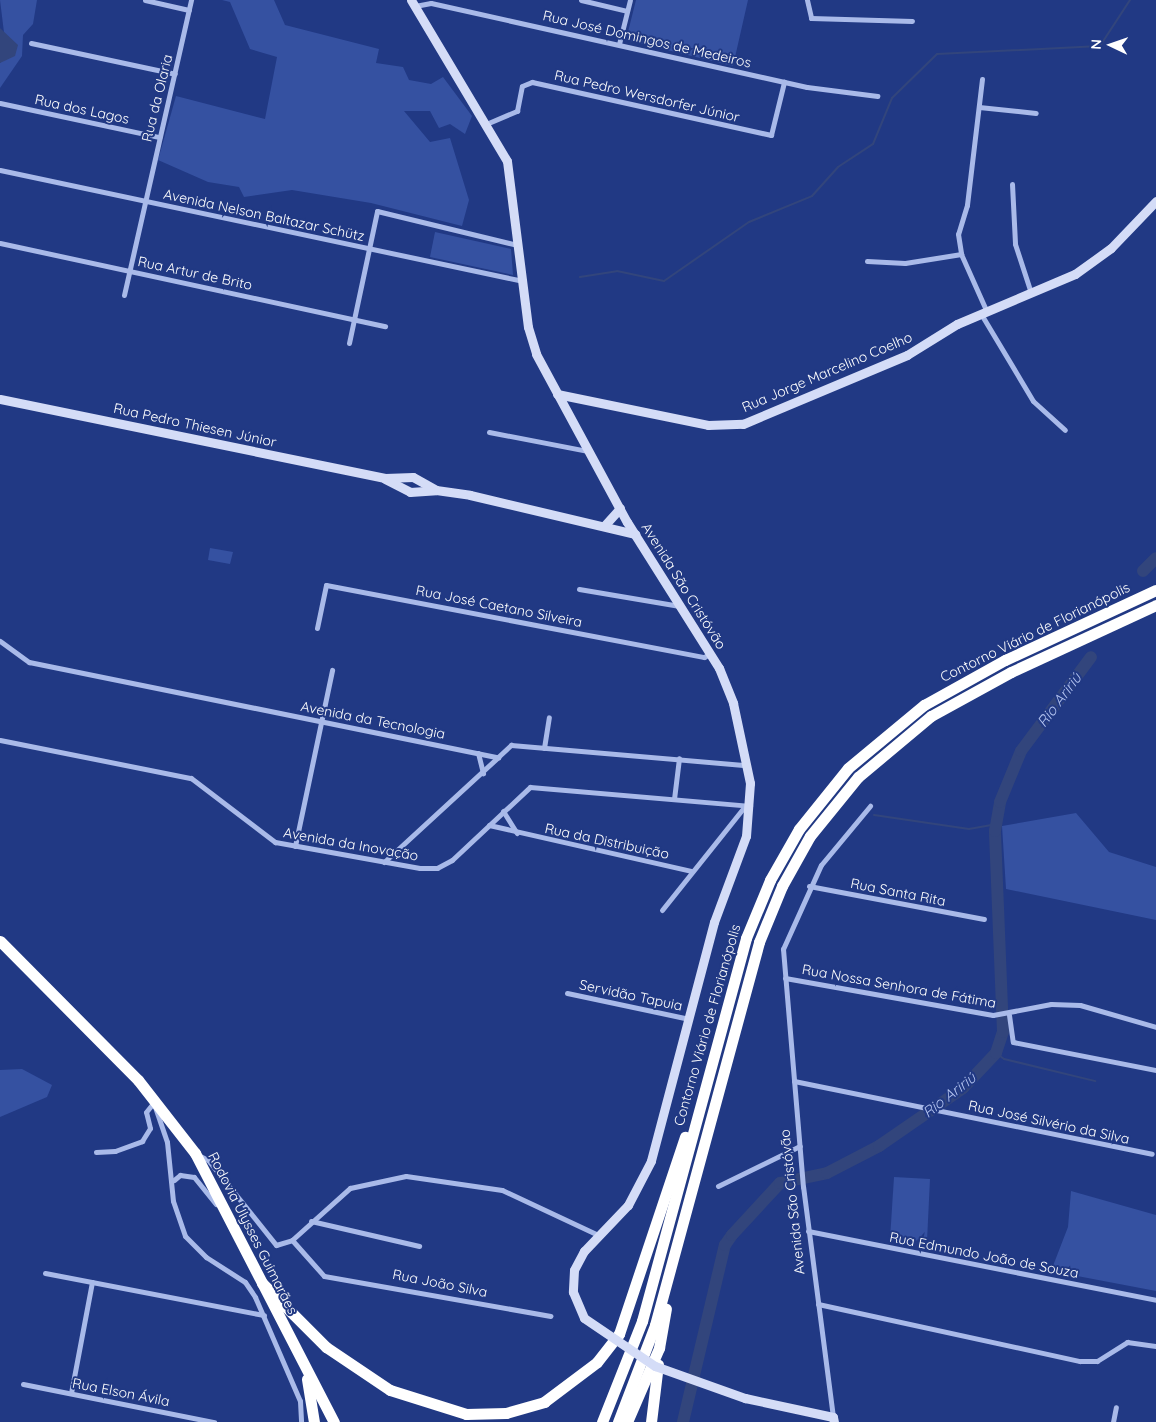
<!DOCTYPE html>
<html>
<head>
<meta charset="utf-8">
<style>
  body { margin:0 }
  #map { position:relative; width:1156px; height:1422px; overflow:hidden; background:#213984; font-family:Quicksand,sans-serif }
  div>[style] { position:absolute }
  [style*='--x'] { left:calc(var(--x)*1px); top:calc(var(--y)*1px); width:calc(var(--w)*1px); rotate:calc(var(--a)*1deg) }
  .green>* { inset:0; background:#3551a1 }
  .water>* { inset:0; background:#32457c }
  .stream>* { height:2px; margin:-1px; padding:0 1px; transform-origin:1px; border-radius:1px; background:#32457c }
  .river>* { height:12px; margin:-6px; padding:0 6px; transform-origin:6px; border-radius:6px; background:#32457c }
  .street>* { height:5px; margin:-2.5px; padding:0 2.5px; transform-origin:2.5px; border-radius:2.5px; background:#a9bae9 }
  .secondary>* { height:9px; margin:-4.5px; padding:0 4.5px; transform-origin:4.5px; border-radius:4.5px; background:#d4dcf7 }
  .highway>* { height:11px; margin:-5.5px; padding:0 5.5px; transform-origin:5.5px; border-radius:5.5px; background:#fff }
  .secondary-bridge>* { height:9px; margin:-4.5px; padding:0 4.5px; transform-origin:4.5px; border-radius:4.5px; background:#d4dcf7 }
  span { translate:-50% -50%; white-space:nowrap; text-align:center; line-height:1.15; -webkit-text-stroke:4px #213984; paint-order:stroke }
  .street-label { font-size:14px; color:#fff }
  .water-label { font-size:15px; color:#b4c4f0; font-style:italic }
  .north { position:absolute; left:1086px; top:20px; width:50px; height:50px; -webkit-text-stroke:4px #213984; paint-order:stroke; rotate:273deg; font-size:14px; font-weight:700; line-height:20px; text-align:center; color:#fff }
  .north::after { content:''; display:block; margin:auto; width:18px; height:22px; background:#fff; clip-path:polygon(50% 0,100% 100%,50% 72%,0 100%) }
</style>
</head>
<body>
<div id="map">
  <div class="green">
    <div style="clip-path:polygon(0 0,37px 0,33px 24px,23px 35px,22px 56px,0 88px,0 63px,7px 57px)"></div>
    <div style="clip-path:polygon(222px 0,274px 0,285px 25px,379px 49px,376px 63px,403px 67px,409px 80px,431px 84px,443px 77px,472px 116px,465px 134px,450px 124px,439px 128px,430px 111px,404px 111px,430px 142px,450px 138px,469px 200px,462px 226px,371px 203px,292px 190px,244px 197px,239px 187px,208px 182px,158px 160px,176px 96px,265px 119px,277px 57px,250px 49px,230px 2px)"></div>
    <div style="clip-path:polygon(636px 0,748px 0,733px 66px,626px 40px)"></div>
    <div style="clip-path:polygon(435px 232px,511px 249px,513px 275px,430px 257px)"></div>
    <div style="clip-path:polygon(210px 548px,233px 552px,230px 564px,208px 560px)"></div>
    <div style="clip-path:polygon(1076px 813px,1109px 852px,1156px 867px,1156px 920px,1006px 889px,1002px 826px)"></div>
    <div style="clip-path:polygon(22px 1069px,52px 1085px,47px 1097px,0 1117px,0 1070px)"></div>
    <div style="clip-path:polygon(894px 1177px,930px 1179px,927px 1241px,890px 1239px)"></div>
    <div style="clip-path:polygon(1071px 1191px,1156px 1215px,1156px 1291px,1051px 1271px,1068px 1227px)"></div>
  </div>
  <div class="water">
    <div style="clip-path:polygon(0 28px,18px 45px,15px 56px,0 63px)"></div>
  </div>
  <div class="stream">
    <div style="--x:580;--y:277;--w:37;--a:-9"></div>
    <div style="--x:617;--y:271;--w:48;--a:12"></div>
    <div style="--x:664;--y:281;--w:103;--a:-34.8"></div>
    <div style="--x:749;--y:222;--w:68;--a:-22.4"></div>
    <div style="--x:812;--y:196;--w:39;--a:-48"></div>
    <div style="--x:838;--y:167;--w:42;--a:-33.3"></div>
    <div style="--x:873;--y:144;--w:50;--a:-67.6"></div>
    <div style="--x:892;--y:98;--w:63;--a:-44.4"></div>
    <div style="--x:937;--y:54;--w:163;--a:-2.8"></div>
    <div style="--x:1100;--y:46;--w:55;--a:-56.9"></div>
    <div style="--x:874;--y:815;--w:96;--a:8.4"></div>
    <div style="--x:969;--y:829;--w:27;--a:-10"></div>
    <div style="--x:996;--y:1053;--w:10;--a:37"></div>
    <div style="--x:1004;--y:1059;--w:94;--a:13.6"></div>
  </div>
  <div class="river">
    <div style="--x:1143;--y:571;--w:18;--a:-45"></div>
    <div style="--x:683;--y:1422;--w:182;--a:-76.7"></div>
    <div style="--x:725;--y:1245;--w:12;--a:-55"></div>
    <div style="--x:732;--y:1235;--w:71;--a:-47.3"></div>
    <div style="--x:780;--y:1183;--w:48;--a:-12"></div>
    <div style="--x:827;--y:1173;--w:59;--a:-27.4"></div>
    <div style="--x:879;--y:1146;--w:102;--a:-34.6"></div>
    <div style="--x:963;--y:1088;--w:48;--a:-46.7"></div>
    <div style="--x:996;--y:1053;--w:22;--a:-72"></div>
    <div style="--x:1003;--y:1032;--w:201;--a:-92.3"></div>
    <div style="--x:995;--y:831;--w:29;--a:-80"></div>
    <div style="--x:1000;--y:802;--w:55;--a:-67.6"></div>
    <div style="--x:1021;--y:751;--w:117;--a:-53.3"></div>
  </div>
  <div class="street">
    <div style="--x:145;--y:0;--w:45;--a:12.8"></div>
    <div style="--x:581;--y:0;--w:47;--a:13.4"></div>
    <div style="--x:807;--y:0;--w:18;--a:77"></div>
    <div style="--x:811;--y:18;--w:101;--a:1.7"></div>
    <div style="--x:415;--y:6;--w:16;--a:-11"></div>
    <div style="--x:431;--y:3;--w:385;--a:12.6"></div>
    <div style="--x:807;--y:87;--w:71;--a:7.3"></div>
    <div style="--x:31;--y:43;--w:147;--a:12.1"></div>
    <div style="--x:619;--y:44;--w:45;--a:-76"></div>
    <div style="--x:982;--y:79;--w:127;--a:96.8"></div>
    <div style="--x:967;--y:205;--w:30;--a:107"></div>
    <div style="--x:958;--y:234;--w:20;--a:81"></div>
    <div style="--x:961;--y:254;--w:61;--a:65.9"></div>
    <div style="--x:0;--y:103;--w:163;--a:12.1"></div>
    <div style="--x:979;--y:107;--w:57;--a:6"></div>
    <div style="--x:486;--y:124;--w:34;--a:-23"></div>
    <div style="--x:517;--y:111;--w:25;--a:-79"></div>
    <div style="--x:522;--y:86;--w:11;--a:-22"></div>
    <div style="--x:532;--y:82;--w:245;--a:12.5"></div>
    <div style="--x:771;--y:135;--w:55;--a:-76.2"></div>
    <div style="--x:0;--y:170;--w:535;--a:11.98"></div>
    <div style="--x:1012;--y:184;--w:60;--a:87.1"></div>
    <div style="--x:1015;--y:244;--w:52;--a:71.9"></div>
    <div style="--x:0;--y:243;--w:394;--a:12.2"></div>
    <div style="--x:867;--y:261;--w:38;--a:3"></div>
    <div style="--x:905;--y:263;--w:57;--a:-9.1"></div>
    <div style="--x:124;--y:295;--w:303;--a:-77.2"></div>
    <div style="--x:981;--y:314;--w:101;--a:59.1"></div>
    <div style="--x:1033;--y:401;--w:43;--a:42.2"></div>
    <div style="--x:349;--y:343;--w:135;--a:-78"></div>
    <div style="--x:377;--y:211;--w:145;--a:13.6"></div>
    <div style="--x:489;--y:432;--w:101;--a:10.9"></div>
    <div style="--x:579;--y:589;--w:102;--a:9.6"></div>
    <div style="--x:317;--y:628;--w:44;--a:-78.2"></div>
    <div style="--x:326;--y:585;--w:385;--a:10.8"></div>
    <div style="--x:704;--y:657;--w:7;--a:-27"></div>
    <div style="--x:0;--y:641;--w:36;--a:36"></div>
    <div style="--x:29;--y:662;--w:479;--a:11.5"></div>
    <div style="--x:498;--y:757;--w:18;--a:-43"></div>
    <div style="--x:511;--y:745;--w:236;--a:4.9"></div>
    <div style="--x:0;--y:740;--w:195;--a:11.3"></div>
    <div style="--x:191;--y:778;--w:106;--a:37.3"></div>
    <div style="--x:275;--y:842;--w:147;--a:10.2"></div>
    <div style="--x:420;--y:868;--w:17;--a:0"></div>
    <div style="--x:437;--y:868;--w:17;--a:-28"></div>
    <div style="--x:452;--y:860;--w:107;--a:-43.1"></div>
    <div style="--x:530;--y:787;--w:221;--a:4.9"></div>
    <div style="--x:544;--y:748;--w:31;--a:-81"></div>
    <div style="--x:478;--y:753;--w:21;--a:76"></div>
    <div style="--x:674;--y:799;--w:41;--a:-83"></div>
    <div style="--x:503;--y:811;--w:26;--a:58"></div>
    <div style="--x:489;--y:825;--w:207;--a:12.8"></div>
    <div style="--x:295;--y:846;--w:180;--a:-78.1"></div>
    <div style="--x:384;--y:862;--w:155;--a:-42.6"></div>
    <div style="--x:809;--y:886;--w:178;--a:10.7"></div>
    <div style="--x:662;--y:910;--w:133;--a:-51.4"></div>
    <div style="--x:785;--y:978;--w:211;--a:10.1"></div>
    <div style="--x:993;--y:1015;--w:59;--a:-10.7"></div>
    <div style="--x:1051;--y:1004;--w:29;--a:2"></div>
    <div style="--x:1080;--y:1005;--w:79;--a:16.1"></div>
    <div style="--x:567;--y:993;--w:125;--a:12"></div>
    <div style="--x:1009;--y:1015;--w:27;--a:82"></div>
    <div style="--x:1013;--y:1042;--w:146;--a:11.1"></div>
    <div style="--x:794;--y:1081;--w:365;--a:11.5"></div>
    <div style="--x:154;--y:1104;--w:40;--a:71.1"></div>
    <div style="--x:167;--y:1142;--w:59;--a:84.2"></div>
    <div style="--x:173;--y:1201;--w:37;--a:71"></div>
    <div style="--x:185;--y:1236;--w:30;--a:45"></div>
    <div style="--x:206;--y:1257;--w:46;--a:32.7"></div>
    <div style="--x:245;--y:1282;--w:18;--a:56"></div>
    <div style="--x:255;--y:1297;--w:113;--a:66.6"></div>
    <div style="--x:300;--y:1401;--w:21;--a:87"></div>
    <div style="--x:96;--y:1152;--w:19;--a:-3"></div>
    <div style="--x:115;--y:1151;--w:29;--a:-20"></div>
    <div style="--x:142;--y:1141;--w:15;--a:-58"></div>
    <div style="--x:150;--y:1128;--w:16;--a:-104"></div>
    <div style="--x:146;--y:1112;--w:14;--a:-51"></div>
    <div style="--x:198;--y:1155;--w:11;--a:27"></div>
    <div style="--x:208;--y:1160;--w:109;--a:51.3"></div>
    <div style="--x:276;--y:1245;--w:17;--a:-17"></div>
    <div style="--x:292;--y:1240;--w:78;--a:-41.9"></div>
    <div style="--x:350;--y:1188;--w:57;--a:-12.1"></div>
    <div style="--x:406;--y:1176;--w:97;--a:8.3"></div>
    <div style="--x:502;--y:1190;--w:108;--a:25.1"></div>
    <div style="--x:174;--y:1180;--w:8;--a:-40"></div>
    <div style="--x:180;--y:1175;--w:14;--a:8"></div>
    <div style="--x:194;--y:1177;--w:35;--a:51"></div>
    <div style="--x:718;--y:1186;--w:91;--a:-26"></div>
    <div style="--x:311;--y:1221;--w:111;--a:13"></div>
    <div style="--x:808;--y:1231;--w:355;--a:11.2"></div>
    <div style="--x:292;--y:1240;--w:48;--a:48.4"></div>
    <div style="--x:324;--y:1276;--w:230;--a:10"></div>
    <div style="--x:45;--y:1273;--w:223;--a:10.9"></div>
    <div style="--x:818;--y:1304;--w:268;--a:12.3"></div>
    <div style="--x:1080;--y:1361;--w:17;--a:0"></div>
    <div style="--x:1097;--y:1361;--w:36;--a:-32"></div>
    <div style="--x:1127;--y:1342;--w:29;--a:8"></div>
    <div style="--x:23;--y:1384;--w:195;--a:11.3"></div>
    <div style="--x:71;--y:1393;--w:113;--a:-79.3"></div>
    <div style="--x:833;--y:1417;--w:232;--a:-97.4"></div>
    <div style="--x:803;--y:1187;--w:239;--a:-94.8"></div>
    <div style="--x:783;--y:949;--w:92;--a:-65.7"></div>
    <div style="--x:821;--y:865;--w:77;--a:-50.3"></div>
    <div style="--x:1113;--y:1422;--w:15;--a:-79"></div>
  </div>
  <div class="secondary">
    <div style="--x:411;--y:0;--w:187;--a:59.2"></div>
    <div style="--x:507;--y:161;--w:167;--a:82.8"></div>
    <div style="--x:528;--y:327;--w:28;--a:73"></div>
    <div style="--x:536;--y:354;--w:191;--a:61.6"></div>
    <div style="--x:627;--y:522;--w:173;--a:57.8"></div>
    <div style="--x:719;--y:668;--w:38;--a:68"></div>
    <div style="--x:733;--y:703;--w:82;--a:78"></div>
    <div style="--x:750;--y:783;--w:53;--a:94.3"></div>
    <div style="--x:746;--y:836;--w:92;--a:110.4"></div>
    <div style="--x:714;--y:922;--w:247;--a:104.8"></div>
    <div style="--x:651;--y:1161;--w:50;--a:117.6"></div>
    <div style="--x:628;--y:1205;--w:64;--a:133.7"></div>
    <div style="--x:584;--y:1251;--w:21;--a:118"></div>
    <div style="--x:574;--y:1270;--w:22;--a:93"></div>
    <div style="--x:573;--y:1292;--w:28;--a:67"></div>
    <div style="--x:557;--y:394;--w:154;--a:11.6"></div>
    <div style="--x:708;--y:425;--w:35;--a:-2"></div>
    <div style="--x:743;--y:424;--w:178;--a:-22.8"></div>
    <div style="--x:907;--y:355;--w:59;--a:-31.8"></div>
    <div style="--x:957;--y:324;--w:128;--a:-23"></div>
    <div style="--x:1075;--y:274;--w:44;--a:-35.8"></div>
    <div style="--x:1111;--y:248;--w:65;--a:-46.2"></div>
    <div style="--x:0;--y:399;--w:393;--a:11.6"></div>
    <div style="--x:385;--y:478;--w:28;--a:-2"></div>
    <div style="--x:413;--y:477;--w:26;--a:29"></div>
    <div style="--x:385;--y:479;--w:28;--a:27"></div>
    <div style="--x:410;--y:492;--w:26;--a:-4"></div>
    <div style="--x:436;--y:490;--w:34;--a:8"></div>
    <div style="--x:470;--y:495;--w:170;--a:13.3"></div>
    <div style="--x:604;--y:526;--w:24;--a:-48"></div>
    <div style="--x:745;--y:1398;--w:90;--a:12.2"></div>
    <div style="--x:833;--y:1417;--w:5;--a:79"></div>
  </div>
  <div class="highway">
    <div style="--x:0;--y:941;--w:196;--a:45.2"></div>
    <div style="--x:138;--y:1080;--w:93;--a:52"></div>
    <div style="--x:195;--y:1153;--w:303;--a:62.7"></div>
    <div style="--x:262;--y:1283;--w:91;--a:45"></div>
    <div style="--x:326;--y:1347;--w:77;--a:33.9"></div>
    <div style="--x:390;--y:1390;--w:80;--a:17.5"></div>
    <div style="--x:466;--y:1414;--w:40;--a:-1.4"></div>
    <div style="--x:506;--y:1413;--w:40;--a:-16"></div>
    <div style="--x:544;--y:1402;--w:66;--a:-37"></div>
    <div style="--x:597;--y:1362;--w:36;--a:-52"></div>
    <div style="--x:619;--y:1334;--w:208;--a:-71.5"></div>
    <div style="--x:307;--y:1379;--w:44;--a:80.8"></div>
    <div style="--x:602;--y:1422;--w:109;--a:-68.4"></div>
    <div style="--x:642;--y:1321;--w:397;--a:-74.8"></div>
    <div style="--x:746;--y:938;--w:63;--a:-67.5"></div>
    <div style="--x:770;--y:880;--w:59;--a:-60.4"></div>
    <div style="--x:799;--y:829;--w:78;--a:-51.2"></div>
    <div style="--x:848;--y:768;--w:99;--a:-39.7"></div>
    <div style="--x:924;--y:705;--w:93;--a:-29.1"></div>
    <div style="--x:1005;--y:660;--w:166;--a:-24.9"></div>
    <div style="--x:618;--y:1422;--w:104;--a:-69.1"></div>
    <div style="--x:655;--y:1325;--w:397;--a:-74.8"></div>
    <div style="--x:759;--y:942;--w:61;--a:-67.7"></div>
    <div style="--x:782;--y:886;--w:57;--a:-60.8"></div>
    <div style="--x:810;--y:836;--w:76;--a:-50.9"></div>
    <div style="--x:858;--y:777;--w:95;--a:-39.9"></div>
    <div style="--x:931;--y:716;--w:91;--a:-28.8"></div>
    <div style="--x:1011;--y:672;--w:160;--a:-24.8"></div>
    <div style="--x:627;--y:1422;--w:81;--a:-66.6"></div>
    <div style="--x:659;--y:1348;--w:40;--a:-80"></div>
    <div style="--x:651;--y:1422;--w:58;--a:-83.1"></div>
  </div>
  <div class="secondary-bridge">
    <div style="--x:584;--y:1318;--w:86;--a:34.1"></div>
    <div style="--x:655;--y:1366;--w:96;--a:19.6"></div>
  </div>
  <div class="street-label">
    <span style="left:647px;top:39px;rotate:13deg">Rua José Domingos de Medeiros</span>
    <span style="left:647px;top:96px;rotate:13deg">Rua Pedro Wersdorfer Júnior</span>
    <span style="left:157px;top:98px;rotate:-76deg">Rua da Olaria</span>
    <span style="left:82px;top:109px;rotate:12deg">Rua dos Lagos</span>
    <span style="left:264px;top:215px;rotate:12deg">Avenida Nelson Baltazar Schütz</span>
    <span style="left:195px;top:273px;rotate:12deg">Rua Artur de Brito</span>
    <span style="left:827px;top:372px;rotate:-23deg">Rua Jorge Marcelino Coelho</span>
    <span style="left:195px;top:425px;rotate:12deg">Rua Pedro Thiesen Júnior</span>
    <span style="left:684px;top:586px;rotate:58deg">Avenida São Cristóvão</span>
    <span style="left:499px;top:606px;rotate:11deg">Rua José Caetano Silveira</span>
    <span style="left:1035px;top:632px;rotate:-26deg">Contorno Viário de Florianópolis</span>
    <span style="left:373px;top:720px;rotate:11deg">Avenida da Tecnologia</span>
    <span style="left:607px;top:841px;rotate:12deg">Rua da Distribuição</span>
    <span style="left:351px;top:844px;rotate:10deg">Avenida da Inovação</span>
    <span style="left:898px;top:892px;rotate:11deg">Rua Santa Rita</span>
    <span style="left:899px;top:986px;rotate:10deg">Rua Nossa Senhora de Fátima</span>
    <span style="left:631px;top:995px;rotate:12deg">Servidão Tapuia</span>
    <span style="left:707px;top:1025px;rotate:-74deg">Contorno Viário de Florianópolis</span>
    <span style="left:1049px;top:1122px;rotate:12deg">Rua José Silvério da Silva</span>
    <span style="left:792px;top:1202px;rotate:-96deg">Avenida São Cristóvão</span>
    <span style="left:253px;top:1233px;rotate:63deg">Rodovia Ulysses Guimarães</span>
    <span style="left:984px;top:1255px;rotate:11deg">Rua Edmundo João de Souza</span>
    <span style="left:440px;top:1283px;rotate:11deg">Rua João Silva</span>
    <span style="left:121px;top:1392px;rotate:11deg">Rua Elson Ávila</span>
  </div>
  <div class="water-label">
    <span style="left:1059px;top:700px;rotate:-53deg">Rio Aririú</span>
    <span style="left:949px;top:1095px;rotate:-38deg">Rio Aririú</span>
  </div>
  <div class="north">N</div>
</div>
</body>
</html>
